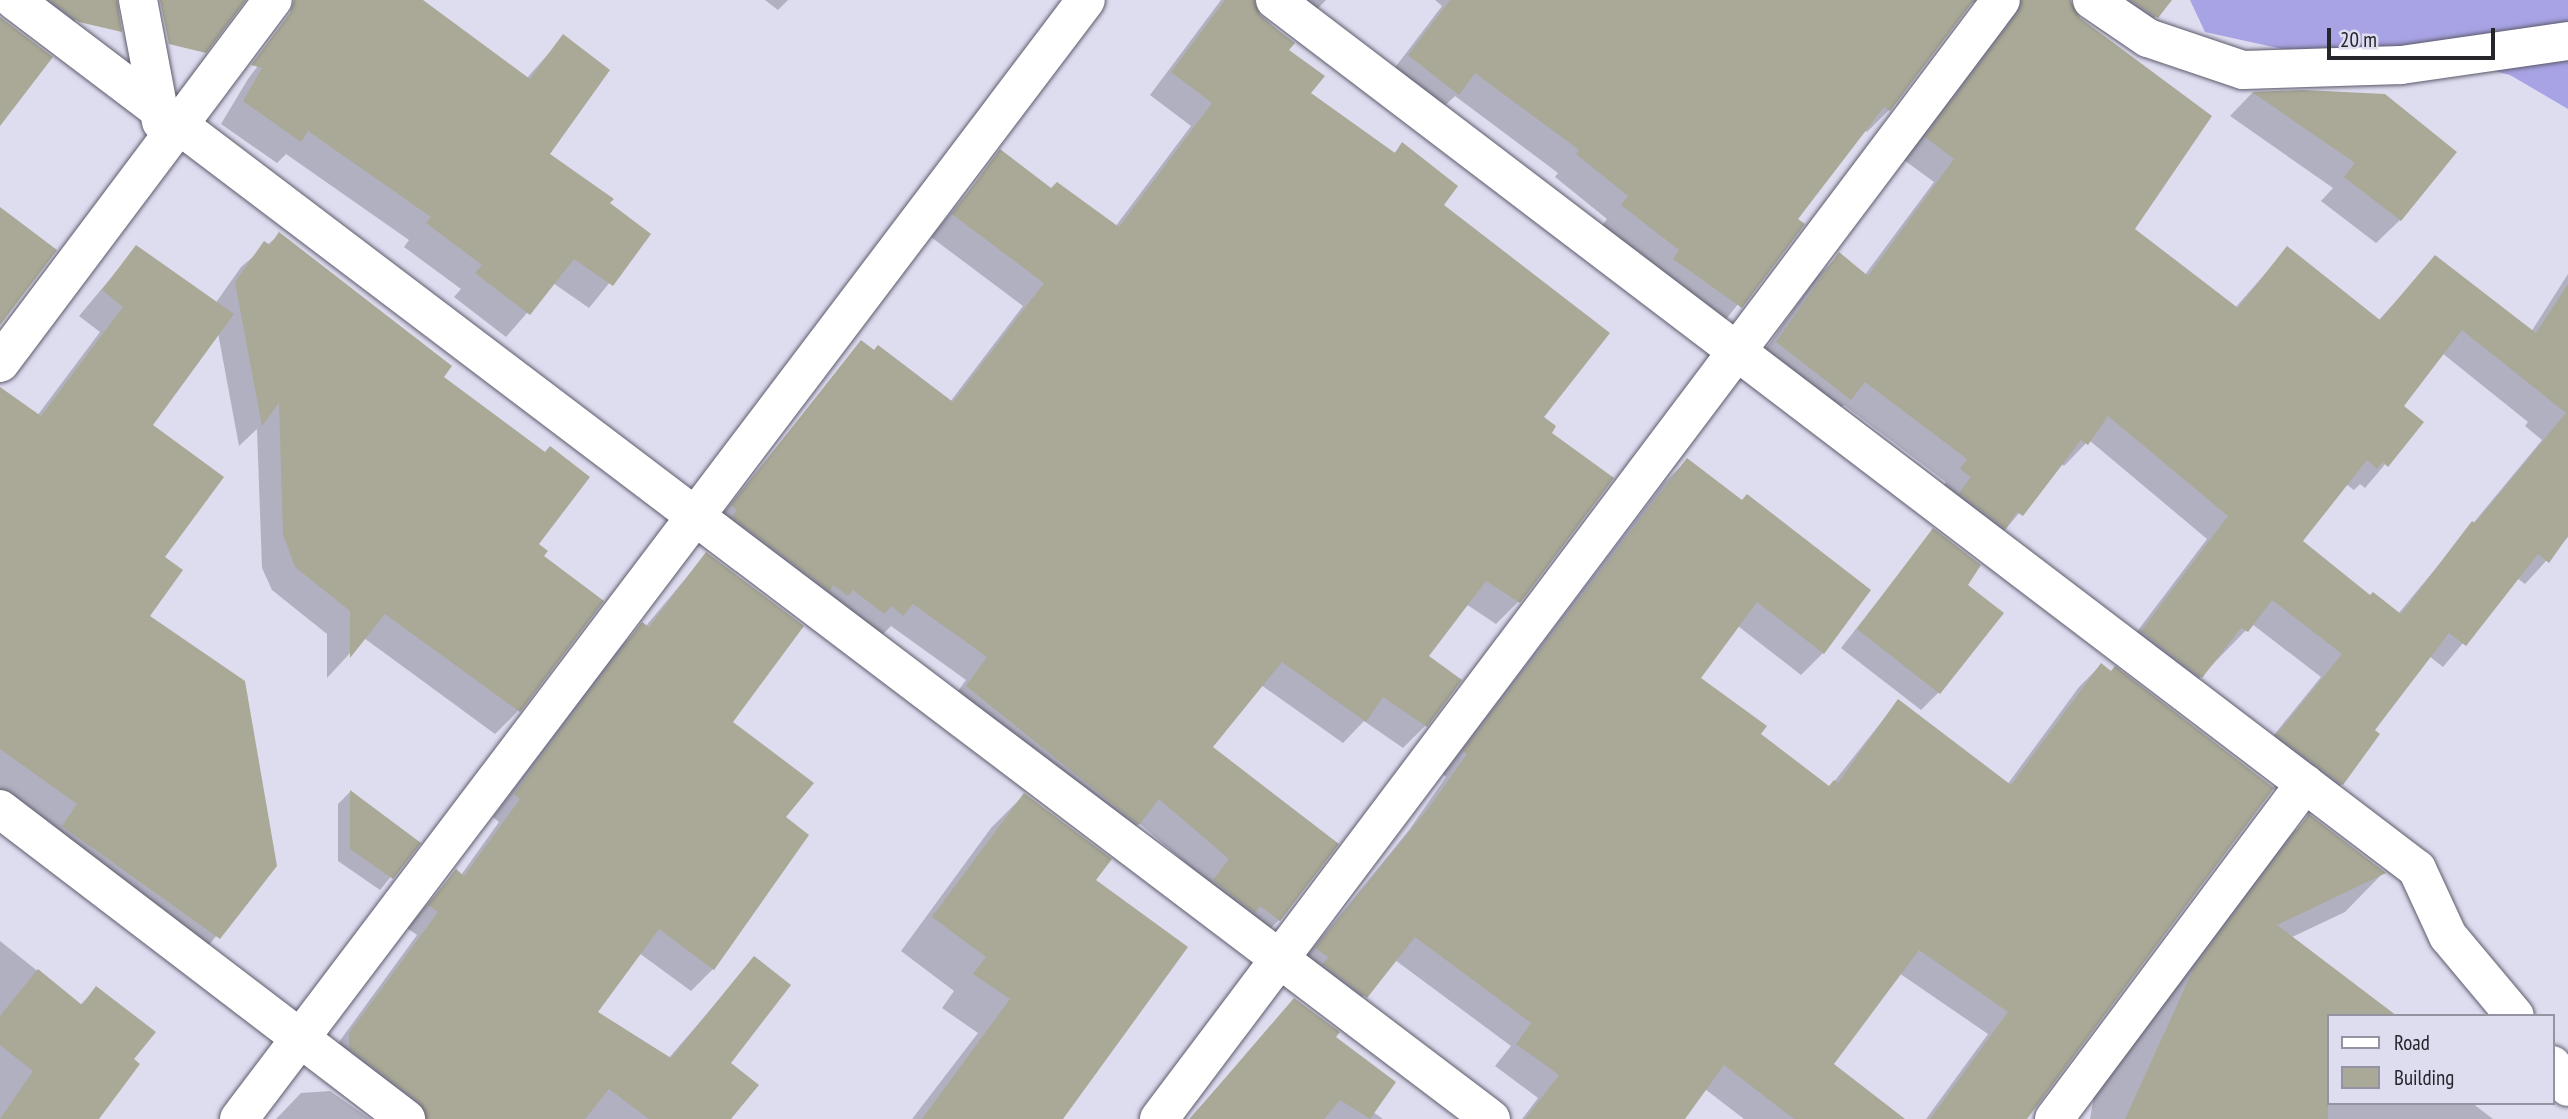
<!DOCTYPE html>
<html>
<head>
<meta charset="utf-8">
<style>
  body { margin:0 }
  #map { position:relative; width:2568px; height:1119px; overflow:hidden; background:#deddf0; font-family:"PT Sans Narrow",sans-serif }
  div>[style] { position:absolute }
  [style*='--x'] { left:calc(var(--x)*1px); top:calc(var(--y)*1px); width:calc(var(--w)*1px); rotate:calc(var(--a)*1deg) }
  .forest>* { inset:0; background:#a8a3e4 }
  .shadow>* { inset:0; background:#0003 }
  .building>* { inset:0; background:#aaa896 }
  .roads { filter:drop-shadow(0 0 2px #5c5b6b) drop-shadow(0 0 2px #5c5b6b) }
  .minor>* { height:38px; margin:-19px; padding:0 19px; transform-origin:19px; border-radius:19px; background:#fff }
  span { translate:-50% -50%; white-space:nowrap; text-align:center; line-height:1.15; -webkit-text-stroke:7px #deddf0; paint-order:stroke }
  .legend { position:absolute; left:2327px; top:1014px; width:228px; height:91px; box-sizing:border-box; background:#deddf0; border:2px solid #9493a2; margin:0; padding:9px 12px; list-style:none; font-size:21px; color:#25252c }
  .legend li { display:flex; align-items:center; gap:14px; height:35px }
  .legend b { width:35px; border:2px solid #9493a2 }
  .scale { position:absolute; left:2327px; top:28px; width:168px; height:32px; box-sizing:border-box; border:4px solid #25252c; border-top:0; padding-left:9px; font-size:21px; line-height:24px; white-space:nowrap; color:#25252c; -webkit-text-stroke:5px #deddf0; paint-order:stroke }
</style>
</head>
<body>
<div id="map">
  <div class="forest">
    <div style="clip-path:polygon(2190px 0,2568px 0,2568px 109px,2510px 75px,2402px 47px,2292px 51px,2205px 32px)"></div>
  </div>
  <div class="shadow">
    <div style="clip-path:polygon(0 0,94px 0,53px 45px)"></div>
    <div style="clip-path:polygon(307px 0,420px 0,526px 79px,564px 36px,547px 154px,649px 234px,589px 308px,553px 283px,506px 337px,454px 297px,461px 289px,404px 247px,409px 240px,286px 154px,277px 163px,221px 124px,248px 79px)"></div>
    <div style="clip-path:polygon(765px 0,788px 0,778px 10px)"></div>
    <div style="clip-path:polygon(1221px 0,1254px 0,1253px 8px,1292px 43px,1286px 51px,1308px 93px,1393px 154px,1403px 145px,1441px 205px,1550px 433px,1611px 479px,1518px 602px,1496px 624px,1466px 604px,1427px 657px,1425px 726px,1403px 748px,1364px 721px,1343px 743px,1261px 685px,1210px 747px,1279px 920px,1257px 942px,1208px 882px,1139px 823px,1116px 846px,945px 709px,966px 680px,891px 626px,880px 637px,711px 528px,861px 342px,950px 402px,1023px 306px,931px 237px,1001px 152px,1051px 190px,1115px 227px,1191px 126px,1150px 95px)"></div>
    <div style="clip-path:polygon(1255px 0,1326px 0,1298px 29px)"></div>
    <div style="clip-path:polygon(1435px 0,1979px 0,1968px 5px,1889px 110px,1867px 132px,1864px 130px,1795px 219px,1802px 225px,1718px 329px,1600px 228px,1607px 219px,1555px 177px,1558px 173px,1455px 96px,1435px 115px,1387px 78px,1442px 6px)"></div>
    <div style="clip-path:polygon(evenodd,1981px 0,2071px 0,2132px 230px,2235px 308px,2287px 249px,2378px 321px,2436px 257px,2531px 332px,2568px 274px,2568px 537px,2525px 584px,2517px 578px,2443px 667px,2429px 656px,2372px 730px,2378px 735px,2342px 784px,2320px 806px,2256px 757px,2321px 677px,2252px 624px,2179px 699px,2120px 654px,2207px 539px,2089px 440px,2064px 466px,2061px 463px,1999px 537px,1939px 492px,1946px 482px,1844px 405px,1828px 421px,1755px 364px,1817px 277px,1839px 255px,1864px 276px,1934px 182px,1904px 160px,1981px 0,2442px 353px,2528px 422px,2525px 426px,2542px 440px,2398px 614px,2369px 597px,2300px 542px,2346px 484px,2354px 490px,2360px 484px,2365px 488px,2421px 422px,2401px 406px,2442px 353px)"></div>
    <div style="clip-path:polygon(2102px 0,2169px 0,2145px 29px)"></div>
    <div style="clip-path:polygon(2252px 93px,2384px 96px,2400px 220px,2376px 243px,2321px 201px,2333px 188px,2230px 116px)"></div>
    <div style="clip-path:polygon(279px 235px,441px 378px,542px 556px,518px 711px,495px 734px,364px 638px,327px 678px,327px 634px,272px 590px,262px 568px,257px 429px,239px 446px,218px 333px,151px 426px,162px 558px,148px 617px,275px 865px,194px 963px,0 790px,0 389px,37px 416px,100px 332px,79px 316px,136px 248px,215px 304px,241px 267px)"></div>
    <div style="clip-path:polygon(1687px 460px,1823px 653px,1801px 675px,1738px 626px,1699px 678px,1759px 734px,1829px 788px,1898px 701px,2007px 785px,2079px 687px,2101px 665px,2022px 1119px,1926px 1119px,1988px 1034px,1899px 973px,1832px 1064px,1902px 1119px,1744px 1119px,1705px 1089px,1682px 1119px,1522px 1119px,1538px 1098px,1495px 1066px,1511px 1046px,1395px 960px,1344px 1018px,1295px 970px,1409px 830px,1446px 777px,1443px 774px,1665px 482px)"></div>
    <div style="clip-path:polygon(1933px 530px,1965px 586px,1939px 692px,1921px 710px,1841px 648px)"></div>
    <div style="clip-path:polygon(706px 554px,731px 723px,784px 817px,713px 969px,691px 991px,639px 953px,596px 1012px,668px 1059px,754px 959px,728px 1063px,729px 1119px,387px 1119px,328px 1057px,417px 935px,407px 928px,456px 871px,461px 875px,499px 822px,493px 817px,620px 647px,643px 625px,645px 627px)"></div>
    <div style="clip-path:polygon(350px 792px,418px 843px,380px 890px,338px 861px,338px 804px)"></div>
    <div style="clip-path:polygon(1024px 795px,1094px 880px,1060px 1119px,912px 1119px,978px 1033px,942px 1008px,954px 991px,901px 951px,991px 828px)"></div>
    <div style="clip-path:polygon(2309px 817px,2383px 873px,2345px 912px,2290px 938px,2328px 1016px,2328px 1103px,2472px 1103px,2493px 1119px,2090px 1119px,2095px 1090px,2270px 856px)"></div>
    <div style="clip-path:polygon(0 941px,80px 1005px,96px 989px,132px 1059px,97px 1119px,0 1119px)"></div>
    <div style="clip-path:polygon(1295px 1000px,1334px 1037px,1373px 1112px,1383px 1119px,1189px 1119px)"></div>
    <div style="clip-path:polygon(330px 1091px,370px 1119px,276px 1119px,301px 1093px)"></div>
  </div>
  <div class="building">
    <div style="clip-path:polygon(50px 0,117px 0,122px 32px,79px 22px)"></div>
    <div style="clip-path:polygon(160px 0,246px 0,206px 53px,169px 44px)"></div>
    <div style="clip-path:polygon(294px 0,423px 0,530px 79px,563px 34px,610px 70px,550px 154px,614px 199px,610px 203px,651px 234px,613px 286px,574px 259px,530px 315px,475px 273px,482px 265px,426px 223px,431px 217px,308px 131px,301px 142px,243px 101px,262px 68px,251px 65px,290px 13px)"></div>
    <div style="clip-path:polygon(1225px 0,1254px 0,1261px 17px,1295px 43px,1289px 50px,1325px 76px,1311px 93px,1395px 153px,1402px 142px,1458px 186px,1444px 205px,1610px 333px,1544px 417px,1556px 426px,1552px 433px,1614px 478px,1520px 603px,1486px 581px,1429px 656px,1462px 680px,1427px 727px,1383px 697px,1366px 722px,1282px 662px,1213px 747px,1339px 844px,1280px 921px,1260px 906px,1255px 913px,1213px 880px,1229px 859px,1159px 799px,1139px 825px,966px 686px,987px 657px,913px 604px,903px 616px,892px 606px,884px 614px,853px 590px,848px 596px,833px 585px,830px 591px,732px 517px,737px 510px,731px 505px,861px 340px,874px 350px,878px 345px,953px 402px,1044px 283px,952px 214px,1000px 149px,1051px 188px,1057px 182px,1119px 227px,1212px 103px,1171px 72px)"></div>
    <div style="clip-path:polygon(1450px 0,1974px 0,1890px 111px,1884px 107px,1798px 219px,1805px 224px,1742px 308px,1673px 259px,1679px 250px,1621px 205px,1628px 196px,1576px 154px,1579px 150px,1475px 73px,1459px 95px,1408px 55px)"></div>
    <div style="clip-path:polygon(evenodd,2022px 0,2070px 0,2080px 18px,2212px 116px,2135px 229px,2238px 308px,2287px 246px,2380px 320px,2435px 255px,2536px 333px,2568px 284px,2568px 536px,2549px 563px,2538px 554px,2466px 646px,2449px 633px,2375px 730px,2380px 734px,2343px 785px,2276px 735px,2342px 654px,2272px 600px,2248px 632px,2241px 628px,2202px 678px,2141px 631px,2228px 516px,2108px 416px,2088px 445px,2081px 440px,2023px 516px,2017px 512px,2006px 529px,1959px 493px,1971px 477px,1960px 469px,1967px 459px,1865px 382px,1851px 400px,1776px 342px,1839px 252px,1868px 276px,1954px 159px,1925px 137px,2018px 13px,2022px 0,2462px 330px,2566px 413px,2475px 523px,2472px 521px,2401px 614px,2373px 592px,2370px 595px,2303px 541px,2367px 460px,2377px 469px,2383px 462px,2388px 467px,2424px 422px,2404px 406px,2462px 330px)"></div>
    <div style="clip-path:polygon(2131px 0,2172px 0,2158px 18px)"></div>
    <div style="clip-path:polygon(0 17px,53px 57px,0 126px)"></div>
    <div style="clip-path:polygon(2303px 90px,2385px 94px,2457px 152px,2401px 221px,2344px 177px,2355px 163px,2252px 92px)"></div>
    <div style="clip-path:polygon(0 207px,57px 250px,0 325px)"></div>
    <div style="clip-path:polygon(279px 232px,452px 366px,444px 377px,545px 452px,550px 446px,590px 477px,539px 544px,548px 551px,544px 556px,604px 601px,520px 712px,385px 614px,350px 658px,350px 611px,295px 567px,283px 534px,279px 403px,262px 426px,235px 282px,264px 241px,270px 245px)"></div>
    <div style="clip-path:polygon(136px 245px,234px 314px,153px 425px,224px 477px,165px 557px,183px 570px,150px 616px,245px 681px,277px 866px,220px 939px,62px 826px,77px 804px,0 749px,0 387px,41px 416px,123px 307px,102px 290px)"></div>
    <div style="clip-path:polygon(1687px 458px,1742px 500px,1747px 494px,1871px 590px,1824px 654px,1757px 602px,1701px 678px,1767px 726px,1761px 734px,1829px 786px,1834px 780px,1838px 783px,1898px 699px,2011px 785px,2101px 663px,2111px 671px,2115px 666px,2274px 788px,2027px 1119px,1930px 1119px,2008px 1012px,1919px 950px,1834px 1064px,1905px 1119px,1794px 1119px,1724px 1065px,1685px 1119px,1525px 1119px,1559px 1075px,1516px 1044px,1531px 1023px,1415px 937px,1367px 998px,1323px 964px,1328px 957px,1315px 948px,1430px 806px,1467px 754px,1463px 751px)"></div>
    <div style="clip-path:polygon(1933px 528px,1981px 565px,1968px 585px,2004px 613px,1940px 694px,1857px 629px)"></div>
    <div style="clip-path:polygon(706px 552px,804px 626px,733px 722px,814px 783px,786px 817px,809px 835px,714px 970px,659px 929px,598px 1012px,671px 1058px,754px 956px,791px 985px,731px 1063px,759px 1085px,731px 1119px,649px 1119px,609px 1089px,585px 1119px,427px 1119px,419px 1102px,349px 1048px,349px 1033px,438px 912px,428px 905px,456px 869px,464px 876px,520px 799px,514px 794px,555px 738px,642px 622px,649px 627px)"></div>
    <div style="clip-path:polygon(350px 790px,421px 843px,393px 879px,350px 849px)"></div>
    <div style="clip-path:polygon(1024px 793px,1112px 859px,1096px 880px,1188px 947px,1063px 1119px,922px 1119px,1010px 999px,973px 974px,986px 957px,932px 917px)"></div>
    <div style="clip-path:polygon(2309px 814px,2386px 873px,2277px 925px,2397px 1016px,2328px 1016px,2328px 1119px,2125px 1119px,2194px 968px)"></div>
    <div style="clip-path:polygon(38px 969px,82px 1005px,96px 986px,156px 1032px,134px 1059px,140px 1064px,99px 1119px,0 1119px,33px 1071px,0 1045px,0 1016px)"></div>
    <div style="clip-path:polygon(1294px 998px,1340px 1032px,1336px 1037px,1396px 1082px,1370px 1119px,1340px 1100px,1324px 1119px,1190px 1119px)"></div>
  </div>
  <div class="roads">
    <div class="minor">
      <div style="--x:14;--y:0;--w:1853;--a:37.15"></div>
      <div style="--x:138;--y:0;--w:124;--a:79.3"></div>
      <div style="--x:1275;--y:0;--w:1435;--a:37.27"></div>
      <div style="--x:2417;--y:869;--w:74;--a:65.2"></div>
      <div style="--x:2448;--y:936;--w:104;--a:50.1"></div>
      <div style="--x:2092;--y:0;--w:68;--a:34.2"></div>
      <div style="--x:2148;--y:38;--w:100;--a:18.6"></div>
      <div style="--x:2243;--y:70;--w:158;--a:-1.8"></div>
      <div style="--x:2401;--y:65;--w:169;--a:-8.2"></div>
      <div style="--x:0;--y:363;--w:454;--a:-53.1"></div>
      <div style="--x:0;--y:809;--w:511;--a:37.36"></div>
      <div style="--x:2552;--y:1065;--w:27;--a:54"></div>
      <div style="--x:239;--y:1119;--w:1403;--a:-52.88"></div>
      <div style="--x:1159;--y:1119;--w:1400;--a:-53.04"></div>
      <div style="--x:2054;--y:1119;--w:419;--a:-53.2"></div>
    </div>
  </div>
  <ul class="legend">
  <li><b style="height:9px;background:#fff"></b>Road</li>
  <li><b style="height:19px;background:#aaa896"></b>Building</li>
  </ul>
  <div class="scale">20 m</div>
</div>
</body>
</html>
